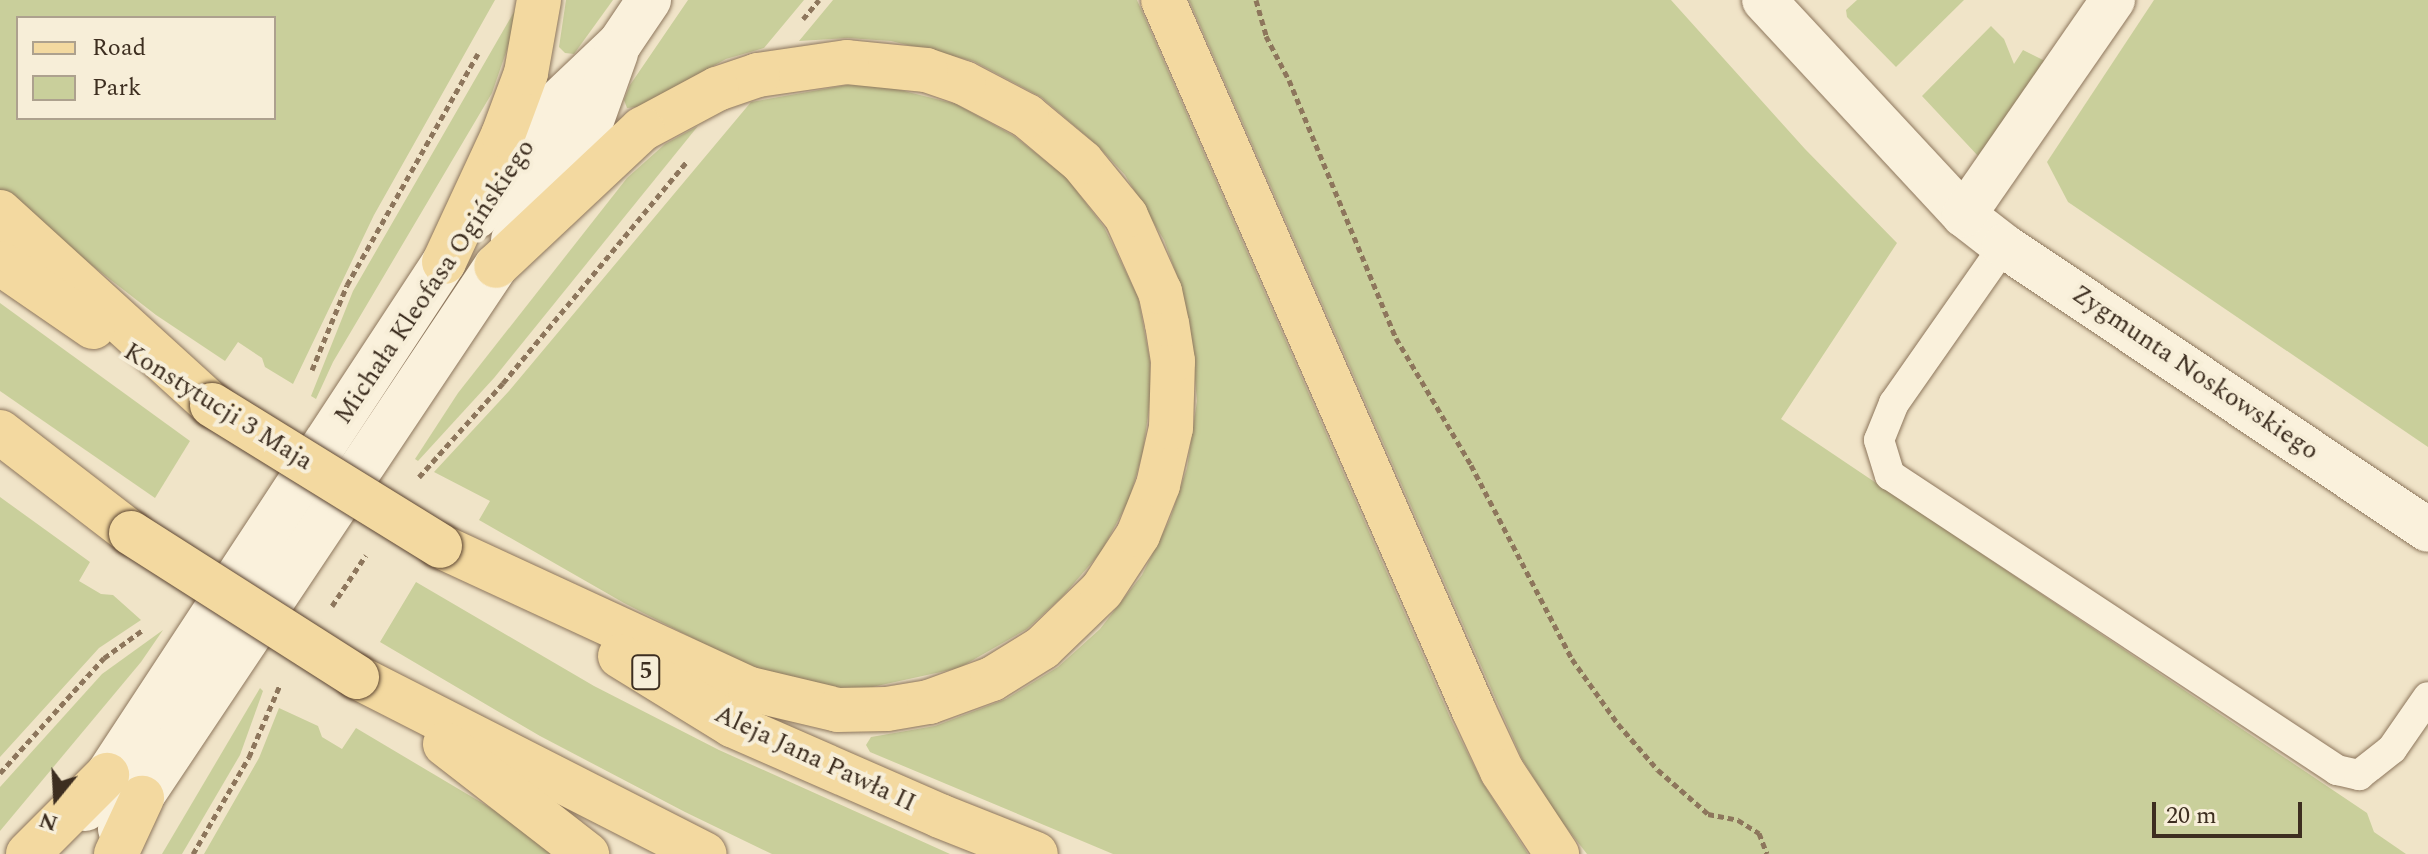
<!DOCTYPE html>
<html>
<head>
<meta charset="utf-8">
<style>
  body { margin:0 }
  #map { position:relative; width:2428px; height:854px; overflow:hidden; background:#f0e4c8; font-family:Spectral,serif }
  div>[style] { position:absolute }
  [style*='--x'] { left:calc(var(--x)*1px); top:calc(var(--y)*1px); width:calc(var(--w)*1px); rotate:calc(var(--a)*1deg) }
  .green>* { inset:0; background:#c9cf9b }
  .path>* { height:5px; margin-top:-2.5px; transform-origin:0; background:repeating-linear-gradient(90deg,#8d765c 0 6px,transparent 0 10px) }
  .roads { filter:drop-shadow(0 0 2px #8d765c) drop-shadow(0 0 2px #8d765c) }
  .service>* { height:30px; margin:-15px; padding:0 15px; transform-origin:15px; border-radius:15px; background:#faf1dc }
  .minor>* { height:44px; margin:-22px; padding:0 22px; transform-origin:22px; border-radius:22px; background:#faf1dc }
  .tertiary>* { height:44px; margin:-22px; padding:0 22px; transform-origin:22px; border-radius:22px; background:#faf1dc }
  .secondary>* { height:44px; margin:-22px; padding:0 22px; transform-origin:22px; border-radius:22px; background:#faf1dc }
  .primary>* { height:44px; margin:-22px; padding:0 22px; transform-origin:22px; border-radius:22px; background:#f3d9a0 }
  .bridges { filter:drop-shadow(0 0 2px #5b4430) drop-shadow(0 0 2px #5b4430) }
  .primary-bridge>* { height:44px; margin:-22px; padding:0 22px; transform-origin:22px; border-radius:22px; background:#f3d9a0 }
  span { translate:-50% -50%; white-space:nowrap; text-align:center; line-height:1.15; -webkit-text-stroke:8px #f7eed8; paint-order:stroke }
  .shield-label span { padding:2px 6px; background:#f7eed8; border:2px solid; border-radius:6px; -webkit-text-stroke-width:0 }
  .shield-label { font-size:24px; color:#3d2e20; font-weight:700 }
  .street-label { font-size:26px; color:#3d2e20 }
  .legend { position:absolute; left:16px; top:16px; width:260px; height:104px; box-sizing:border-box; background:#f7eed8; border:2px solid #ada18e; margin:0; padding:10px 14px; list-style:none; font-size:24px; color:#3d2e20 }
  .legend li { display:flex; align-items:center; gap:16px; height:40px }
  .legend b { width:40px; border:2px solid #ada18e }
  .north { position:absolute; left:16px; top:758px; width:80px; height:80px; -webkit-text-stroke:6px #f7eed8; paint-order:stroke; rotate:198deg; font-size:22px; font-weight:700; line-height:32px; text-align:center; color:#3d2e20 }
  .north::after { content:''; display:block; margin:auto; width:28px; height:36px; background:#3d2e20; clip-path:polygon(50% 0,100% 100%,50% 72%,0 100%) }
  .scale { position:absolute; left:2152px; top:802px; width:150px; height:36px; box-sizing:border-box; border:4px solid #3d2e20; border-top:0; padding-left:10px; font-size:24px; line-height:28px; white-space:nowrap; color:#3d2e20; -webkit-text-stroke:6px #f7eed8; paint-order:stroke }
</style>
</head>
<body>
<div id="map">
  <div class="green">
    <div style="clip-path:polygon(evenodd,0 0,495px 0,374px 215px,293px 384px,265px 367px,262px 358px,238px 342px,225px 361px,156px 315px,0 194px,0 0,18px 18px,274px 18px,274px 118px,18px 118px,18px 18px)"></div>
    <div style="clip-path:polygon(566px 0,613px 0,574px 54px,565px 53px,559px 47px)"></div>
    <div style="clip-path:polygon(688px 0,804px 0,764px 48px,726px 59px,638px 107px,627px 108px,624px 100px,630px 85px)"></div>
    <div style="clip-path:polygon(833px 0,1137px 0,1452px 722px,1482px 782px,1528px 854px,1113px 854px,870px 752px,866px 745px,871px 737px,935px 726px,1006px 699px,1058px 667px,1100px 629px,1142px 575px,1170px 519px,1187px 468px,1197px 401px,1190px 325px,1181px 287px,1164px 240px,1125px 175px,1098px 146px,1041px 97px,973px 61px,891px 41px,848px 38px,799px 41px)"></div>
    <div style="clip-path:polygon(1189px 0,1671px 0,1805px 149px,1897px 243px,1781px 419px,2367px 813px,2374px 832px,2406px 854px,1587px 854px,1559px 818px,1522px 759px)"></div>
    <div style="clip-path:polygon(1857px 0,1964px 0,1896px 67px,1847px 17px,1846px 10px)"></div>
    <div style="clip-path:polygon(2154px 0,2428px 0,2428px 447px,2068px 202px,2047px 162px)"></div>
    <div style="clip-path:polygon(518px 5px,513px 32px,492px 93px,333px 362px,316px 399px,311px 396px,353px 291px)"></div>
    <div style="clip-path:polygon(1991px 26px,2004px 39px,2014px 64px,2023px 50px,2057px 67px,1979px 157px,1922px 96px)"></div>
    <div style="clip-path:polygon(847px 85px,884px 86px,956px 104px,1014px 136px,1066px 177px,1104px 227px,1138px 297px,1150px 361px,1151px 393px,1143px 452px,1129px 500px,1101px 552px,1062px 597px,1027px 629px,959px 668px,854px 691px,759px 672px,624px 603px,479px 520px,490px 501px,434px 472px,509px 391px,751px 102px)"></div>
    <div style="clip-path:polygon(698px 126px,494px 378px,418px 461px,415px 459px,458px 393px,627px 178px,665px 144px)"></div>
    <div style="clip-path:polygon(0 303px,190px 441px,155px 498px,0 391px)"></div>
    <div style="clip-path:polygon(0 497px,90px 562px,79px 581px,101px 594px,113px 595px,141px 620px,99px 648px,0 757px)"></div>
    <div style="clip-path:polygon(416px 582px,594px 686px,719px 750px,950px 854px,772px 854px,685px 812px,540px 736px,380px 642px)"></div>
    <div style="clip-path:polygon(163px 630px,141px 662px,0 831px,0 787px,102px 674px)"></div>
    <div style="clip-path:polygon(260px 688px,263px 691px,240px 755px,182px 854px,162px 854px)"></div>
    <div style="clip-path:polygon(279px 708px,318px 726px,322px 737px,342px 749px,356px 728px,536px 835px,558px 854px,204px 854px,259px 758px)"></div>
  </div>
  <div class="path">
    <div style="--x:1256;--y:0;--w:37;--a:74"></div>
    <div style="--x:1266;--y:36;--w:50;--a:62.4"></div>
    <div style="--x:1289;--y:80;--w:279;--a:67.5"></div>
    <div style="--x:1396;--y:338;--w:147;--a:59.4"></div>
    <div style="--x:1471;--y:465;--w:219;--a:62.5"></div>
    <div style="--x:1572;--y:659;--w:80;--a:54.7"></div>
    <div style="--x:1618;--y:724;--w:61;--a:49"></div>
    <div style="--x:1658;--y:770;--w:67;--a:41.3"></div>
    <div style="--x:1708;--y:814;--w:31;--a:11"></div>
    <div style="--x:1738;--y:820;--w:25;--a:32"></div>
    <div style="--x:1759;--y:833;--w:22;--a:69"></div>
    <div style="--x:803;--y:19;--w:25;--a:-50"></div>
    <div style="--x:312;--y:370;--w:92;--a:-67.6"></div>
    <div style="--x:347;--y:285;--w:266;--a:-60.5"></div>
    <div style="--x:419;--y:477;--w:126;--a:-48.2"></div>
    <div style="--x:503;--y:383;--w:288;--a:-50.3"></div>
    <div style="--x:332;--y:606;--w:61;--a:-56.3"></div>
    <div style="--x:0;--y:773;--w:155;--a:-47.9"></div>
    <div style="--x:104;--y:658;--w:49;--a:-35.9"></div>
    <div style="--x:193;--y:854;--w:112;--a:-60"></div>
    <div style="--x:249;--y:757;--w:78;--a:-66.7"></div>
  </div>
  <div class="roads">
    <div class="service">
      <div style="--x:2004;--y:246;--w:192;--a:125"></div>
      <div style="--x:1894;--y:403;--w:40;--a:112"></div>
      <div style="--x:1879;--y:440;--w:37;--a:73"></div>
      <div style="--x:1890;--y:475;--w:536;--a:33.42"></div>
      <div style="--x:2337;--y:770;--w:23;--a:13"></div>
      <div style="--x:2359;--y:775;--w:42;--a:-38.2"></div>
      <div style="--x:2392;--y:749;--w:63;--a:-55.3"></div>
    </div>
    <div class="minor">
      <div style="--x:1764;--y:0;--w:294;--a:47.1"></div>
      <div style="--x:1964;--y:215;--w:51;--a:37.8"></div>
      <div style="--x:2004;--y:246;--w:510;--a:33.81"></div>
      <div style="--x:1964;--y:215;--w:262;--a:-55.3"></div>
    </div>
    <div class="tertiary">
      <div style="--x:477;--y:216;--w:141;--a:-54.5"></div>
      <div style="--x:559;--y:101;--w:84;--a:-43.6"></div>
      <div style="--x:620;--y:43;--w:52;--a:-56"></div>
      <div style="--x:513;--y:240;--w:141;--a:-56.3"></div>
      <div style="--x:591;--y:123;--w:74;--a:-70.3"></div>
    </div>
    <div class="secondary">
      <div style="--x:85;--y:809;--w:654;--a:-56.72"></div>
      <div style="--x:120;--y:829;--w:677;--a:-56.26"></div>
    </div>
    <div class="primary">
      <div style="--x:1163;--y:0;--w:776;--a:66.37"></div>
      <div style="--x:1474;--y:711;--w:66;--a:65"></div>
      <div style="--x:1502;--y:771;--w:100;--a:56.5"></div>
      <div style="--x:0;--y:212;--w:287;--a:42.3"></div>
      <div style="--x:444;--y:262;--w:140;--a:-65.1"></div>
      <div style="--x:503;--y:135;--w:66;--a:-69.6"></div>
      <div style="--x:526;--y:73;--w:74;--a:-79.9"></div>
      <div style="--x:0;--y:263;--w:113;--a:34.5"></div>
      <div style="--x:0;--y:432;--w:165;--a:37.6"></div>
      <div style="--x:440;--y:546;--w:341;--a:24.8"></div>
      <div style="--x:750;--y:689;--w:90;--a:13.4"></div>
      <div style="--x:838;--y:710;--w:49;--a:-1.2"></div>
      <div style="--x:887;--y:709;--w:43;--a:-9.5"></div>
      <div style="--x:929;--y:702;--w:67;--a:-20.1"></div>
      <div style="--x:992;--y:679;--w:59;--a:-31.8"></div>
      <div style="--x:1042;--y:648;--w:83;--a:-44"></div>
      <div style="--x:1102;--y:590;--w:66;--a:-56.8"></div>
      <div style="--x:1138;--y:535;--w:54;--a:-68.2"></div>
      <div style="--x:1158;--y:485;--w:58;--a:-77.2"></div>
      <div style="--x:1171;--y:428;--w:67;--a:-88.3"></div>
      <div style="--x:1173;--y:361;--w:37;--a:-99"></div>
      <div style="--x:1167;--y:324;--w:33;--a:-102"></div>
      <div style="--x:1160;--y:292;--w:83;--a:-114.1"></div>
      <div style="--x:1126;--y:216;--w:70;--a:-129.2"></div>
      <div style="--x:1082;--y:162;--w:72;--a:-140.1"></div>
      <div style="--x:1027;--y:116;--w:71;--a:-152.4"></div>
      <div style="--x:964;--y:83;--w:40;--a:-161.1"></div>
      <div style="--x:926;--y:70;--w:79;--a:-174.2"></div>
      <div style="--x:847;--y:62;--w:90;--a:171.7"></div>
      <div style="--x:758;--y:75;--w:43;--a:161.1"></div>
      <div style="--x:717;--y:89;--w:85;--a:151.9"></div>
      <div style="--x:642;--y:129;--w:200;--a:136.8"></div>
      <div style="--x:620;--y:656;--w:132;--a:31.6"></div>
      <div style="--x:732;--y:725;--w:227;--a:23.6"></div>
      <div style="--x:940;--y:816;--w:103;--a:21.6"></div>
      <div style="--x:357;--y:677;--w:390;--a:27"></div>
      <div style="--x:445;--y:744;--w:180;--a:37.8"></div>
      <div style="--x:28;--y:854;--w:112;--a:-45"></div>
      <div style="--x:116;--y:854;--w:62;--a:-65.1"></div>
    </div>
  </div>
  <div class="bridges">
    <div class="primary-bridge">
      <div style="--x:212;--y:405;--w:268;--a:31.7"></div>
      <div style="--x:131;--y:533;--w:268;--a:32.5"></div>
    </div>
  </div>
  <div class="shield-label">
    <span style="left:646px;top:672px">5</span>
  </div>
  <div class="street-label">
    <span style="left:435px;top:282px;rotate:-56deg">Michała Kleofasa Ogińskiego</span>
    <span style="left:2195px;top:373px;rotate:34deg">Zygmunta Noskowskiego</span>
    <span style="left:218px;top:407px;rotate:32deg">Konstytucji 3 Maja</span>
    <span style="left:815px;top:759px;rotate:25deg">Aleja Jana Pawła II</span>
  </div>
  <ul class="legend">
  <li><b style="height:10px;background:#f3d9a0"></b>Road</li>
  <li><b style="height:22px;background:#c9cf9b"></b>Park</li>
  </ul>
  <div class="north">N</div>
  <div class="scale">20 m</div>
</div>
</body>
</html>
